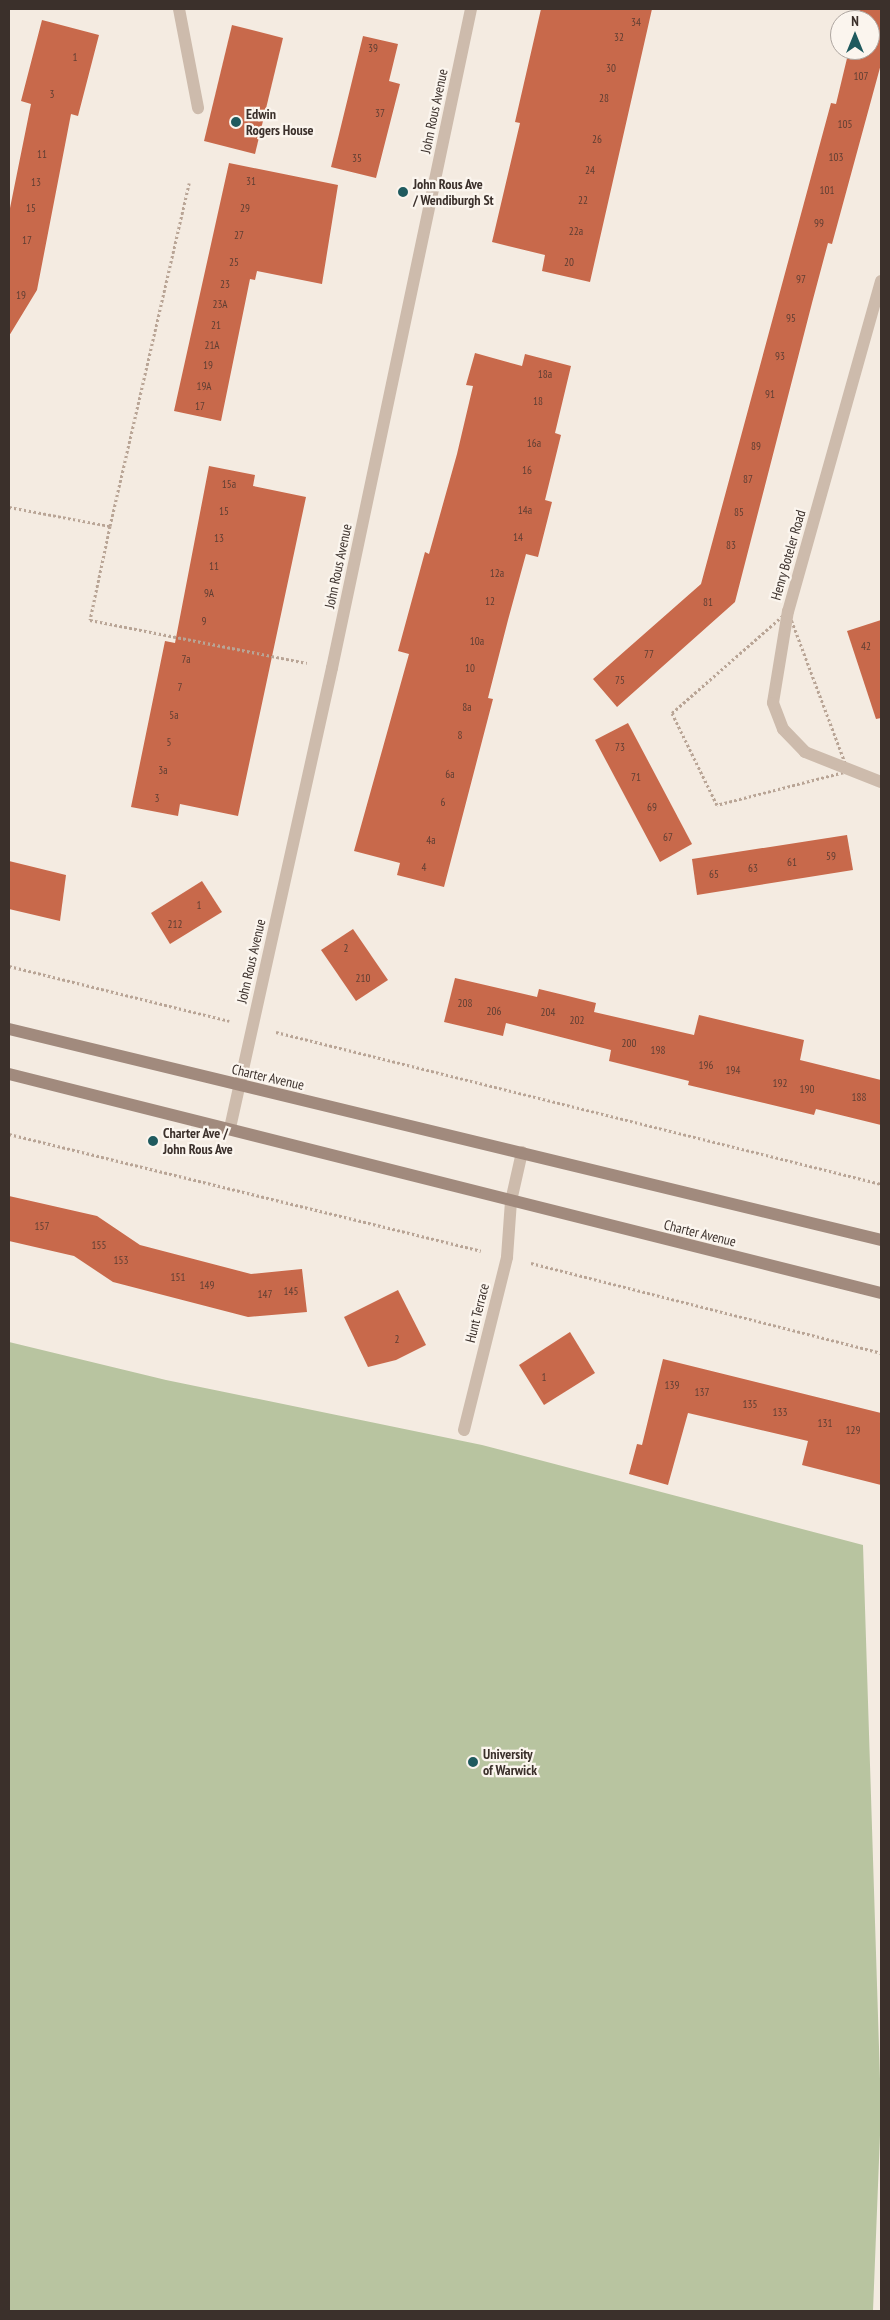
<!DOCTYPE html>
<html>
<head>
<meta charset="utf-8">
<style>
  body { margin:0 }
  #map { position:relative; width:890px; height:2320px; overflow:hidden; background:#f4ebe1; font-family:"PT Sans Narrow",sans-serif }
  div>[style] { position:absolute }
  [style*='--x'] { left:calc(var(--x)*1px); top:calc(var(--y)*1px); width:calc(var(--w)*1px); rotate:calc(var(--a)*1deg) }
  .green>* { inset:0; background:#b8c4a0 }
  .building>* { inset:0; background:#c8694b }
  .path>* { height:3px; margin-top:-1.5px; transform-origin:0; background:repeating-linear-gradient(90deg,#b9a596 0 2.5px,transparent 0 5px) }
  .street>* { height:12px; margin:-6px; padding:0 6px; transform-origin:6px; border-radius:6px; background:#cdbbac }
  .secondary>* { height:12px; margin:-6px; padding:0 6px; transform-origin:6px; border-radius:6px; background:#a18a7d }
  .dots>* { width:14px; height:14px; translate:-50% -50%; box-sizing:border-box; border:2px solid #fbf5ee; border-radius:50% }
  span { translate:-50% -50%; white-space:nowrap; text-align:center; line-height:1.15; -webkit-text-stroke:4.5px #fbf5ee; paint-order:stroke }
  .number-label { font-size:11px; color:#5e3e33 }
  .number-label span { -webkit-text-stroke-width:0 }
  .street-label { font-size:14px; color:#3b302b }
  .poi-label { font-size:14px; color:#3b302b; font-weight:700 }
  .left { translate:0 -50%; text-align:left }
  .frame { position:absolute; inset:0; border:10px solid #3b302b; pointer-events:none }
  .north { position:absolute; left:830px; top:10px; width:50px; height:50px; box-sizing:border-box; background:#fbf5ee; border:1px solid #aea6a0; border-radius:50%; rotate:0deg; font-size:14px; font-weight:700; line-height:20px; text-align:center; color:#3b302b }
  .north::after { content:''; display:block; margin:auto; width:18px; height:22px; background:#1f5a5e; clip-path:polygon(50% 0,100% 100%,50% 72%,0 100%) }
</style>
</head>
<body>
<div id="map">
  <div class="green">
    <div style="clip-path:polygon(9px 1342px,166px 1380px,482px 1445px,863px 1545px,881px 2110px,873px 2311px,9px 2311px)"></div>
  </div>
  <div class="building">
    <div style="clip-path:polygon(541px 9px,652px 9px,590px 282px,542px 271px,545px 255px,492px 242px,520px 123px,515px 122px)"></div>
    <div style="clip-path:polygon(860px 9px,881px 9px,881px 64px,832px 244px,828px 243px,812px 303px,735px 602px,617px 707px,593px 679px,701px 584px,831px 103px,836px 104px,849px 50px,870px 50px,870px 20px,857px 20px)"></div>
    <div style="clip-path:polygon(42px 20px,99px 35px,78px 116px,71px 114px,37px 290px,9px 336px,9px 213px,31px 104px,21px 101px)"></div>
    <div style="clip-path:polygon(232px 25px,283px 38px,255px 154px,204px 141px)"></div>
    <div style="clip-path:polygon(363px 36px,398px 44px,389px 81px,400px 84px,376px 178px,331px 167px)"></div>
    <div style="clip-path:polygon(229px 163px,338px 185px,322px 284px,257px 271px,255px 280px,250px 279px,221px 421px,174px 411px)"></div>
    <div style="clip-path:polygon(475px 353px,522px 366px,525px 354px,571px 366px,555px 433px,561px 435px,545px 500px,552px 502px,538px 557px,526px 554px,508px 620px,488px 698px,493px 699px,444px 887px,397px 875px,400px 863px,354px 851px,409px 654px,398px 651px,425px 552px,429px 554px,457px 454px,473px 386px,466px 385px)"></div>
    <div style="clip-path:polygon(209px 466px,255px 475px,253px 486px,306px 497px,238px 816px,180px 804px,178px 816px,131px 807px,165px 641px,175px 643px)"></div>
    <div style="clip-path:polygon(881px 620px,881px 718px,876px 719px,847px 631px)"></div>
    <div style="clip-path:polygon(628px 723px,692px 844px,660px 862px,595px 740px)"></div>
    <div style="clip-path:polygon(847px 835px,853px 870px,697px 895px,692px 859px)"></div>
    <div style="clip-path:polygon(9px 861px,66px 875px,60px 921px,9px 909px)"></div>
    <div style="clip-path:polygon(202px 881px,222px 912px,170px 944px,151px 913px)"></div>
    <div style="clip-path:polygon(353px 929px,388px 980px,356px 1001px,321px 950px)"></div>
    <div style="clip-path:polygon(455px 978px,537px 997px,539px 989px,568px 996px,596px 1003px,594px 1012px,694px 1035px,699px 1015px,804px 1040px,800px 1060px,881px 1080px,881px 1125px,816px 1109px,814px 1115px,688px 1085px,689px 1081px,609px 1061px,611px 1050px,506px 1023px,503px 1036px,444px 1022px)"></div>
    <div style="clip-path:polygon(9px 1196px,97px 1216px,140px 1245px,251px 1274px,302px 1269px,307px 1312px,248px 1317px,113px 1282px,74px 1256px,9px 1241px)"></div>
    <div style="clip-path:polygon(398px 1290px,426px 1345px,396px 1360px,368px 1367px,344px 1317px)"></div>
    <div style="clip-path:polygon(570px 1332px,595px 1373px,544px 1405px,519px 1365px)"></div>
    <div style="clip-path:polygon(663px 1359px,881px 1413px,881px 1485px,802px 1465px,808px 1441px,688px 1413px,668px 1485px,629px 1474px,637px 1444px,642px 1445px)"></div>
  </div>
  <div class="path">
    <div style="--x:9;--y:507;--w:103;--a:10.7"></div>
    <div style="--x:110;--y:526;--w:96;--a:102"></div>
    <div style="--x:90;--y:620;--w:221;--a:11.2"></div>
    <div style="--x:110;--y:526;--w:352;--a:-77"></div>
    <div style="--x:788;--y:611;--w:171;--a:69.4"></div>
    <div style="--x:848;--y:771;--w:135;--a:165.5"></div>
    <div style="--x:717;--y:805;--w:102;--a:-116.1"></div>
    <div style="--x:672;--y:713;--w:154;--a:-41.3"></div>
    <div style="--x:9;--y:966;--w:227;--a:14"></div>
    <div style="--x:276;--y:1032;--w:624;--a:14.1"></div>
    <div style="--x:9;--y:1134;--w:486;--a:13.9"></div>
    <div style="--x:531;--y:1263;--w:361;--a:14.4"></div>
  </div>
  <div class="street">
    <div style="--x:179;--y:9;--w:101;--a:79.1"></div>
    <div style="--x:881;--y:281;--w:343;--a:105.7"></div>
    <div style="--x:788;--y:611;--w:93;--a:99.3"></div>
    <div style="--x:773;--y:703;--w:28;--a:69"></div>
    <div style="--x:783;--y:729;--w:32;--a:46"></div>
    <div style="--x:805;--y:752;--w:82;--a:21.5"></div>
    <div style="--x:230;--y:1128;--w:471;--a:-77.5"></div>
    <div style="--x:332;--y:668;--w:673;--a:-78.09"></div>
    <div style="--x:464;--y:1430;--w:178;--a:-76"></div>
    <div style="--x:507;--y:1257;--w:56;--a:-85.9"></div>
    <div style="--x:511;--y:1201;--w:50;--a:-77.3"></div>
  </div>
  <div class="secondary">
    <div style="--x:9;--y:1029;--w:897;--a:13.6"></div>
    <div style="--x:9;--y:1074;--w:899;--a:14.1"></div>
  </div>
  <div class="dots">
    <div style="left:236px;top:122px;background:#1f5a5e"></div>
    <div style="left:403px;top:192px;background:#1f5a5e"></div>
    <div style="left:153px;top:1141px;background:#1f5a5e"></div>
    <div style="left:473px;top:1762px;background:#1f5a5e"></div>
  </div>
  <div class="number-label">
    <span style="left:636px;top:22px">34</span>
    <span style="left:619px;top:37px">32</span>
    <span style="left:373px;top:48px">39</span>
    <span style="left:75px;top:57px">1</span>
    <span style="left:611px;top:68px">30</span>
    <span style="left:861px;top:76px">107</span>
    <span style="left:52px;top:94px">3</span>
    <span style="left:604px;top:98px">28</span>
    <span style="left:380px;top:113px">37</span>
    <span style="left:845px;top:124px">105</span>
    <span style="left:597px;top:139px">26</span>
    <span style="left:42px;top:154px">11</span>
    <span style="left:836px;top:157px">103</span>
    <span style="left:357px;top:158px">35</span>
    <span style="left:590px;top:170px">24</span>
    <span style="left:251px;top:181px">31</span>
    <span style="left:36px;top:182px">13</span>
    <span style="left:827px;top:190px">101</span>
    <span style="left:583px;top:200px">22</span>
    <span style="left:31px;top:208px">15</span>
    <span style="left:245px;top:208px">29</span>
    <span style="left:819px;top:223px">99</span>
    <span style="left:576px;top:231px">22a</span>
    <span style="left:239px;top:235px">27</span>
    <span style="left:27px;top:240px">17</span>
    <span style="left:234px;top:262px">25</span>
    <span style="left:569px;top:262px">20</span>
    <span style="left:801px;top:279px">97</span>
    <span style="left:225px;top:284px">23</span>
    <span style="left:21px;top:295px">19</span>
    <span style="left:220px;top:304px">23A</span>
    <span style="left:791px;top:318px">95</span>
    <span style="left:216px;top:325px">21</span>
    <span style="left:212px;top:345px">21A</span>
    <span style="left:780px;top:356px">93</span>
    <span style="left:208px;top:365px">19</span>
    <span style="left:545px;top:374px">18a</span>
    <span style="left:204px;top:386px">19A</span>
    <span style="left:770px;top:394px">91</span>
    <span style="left:538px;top:401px">18</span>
    <span style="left:200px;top:406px">17</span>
    <span style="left:534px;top:443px">16a</span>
    <span style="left:756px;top:446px">89</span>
    <span style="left:527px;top:470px">16</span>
    <span style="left:748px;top:479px">87</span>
    <span style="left:229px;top:484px">15a</span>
    <span style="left:525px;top:510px">14a</span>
    <span style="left:224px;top:511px">15</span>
    <span style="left:739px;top:512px">85</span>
    <span style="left:518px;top:537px">14</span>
    <span style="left:219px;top:538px">13</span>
    <span style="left:731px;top:545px">83</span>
    <span style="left:214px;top:566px">11</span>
    <span style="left:497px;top:573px">12a</span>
    <span style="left:209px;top:593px">9A</span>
    <span style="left:490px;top:601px">12</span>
    <span style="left:708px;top:602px">81</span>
    <span style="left:204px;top:621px">9</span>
    <span style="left:477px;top:641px">10a</span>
    <span style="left:866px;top:646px">42</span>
    <span style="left:649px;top:654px">77</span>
    <span style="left:186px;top:659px">7a</span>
    <span style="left:470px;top:668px">10</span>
    <span style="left:620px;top:680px">75</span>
    <span style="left:180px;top:687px">7</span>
    <span style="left:467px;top:707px">8a</span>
    <span style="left:174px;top:715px">5a</span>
    <span style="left:460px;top:735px">8</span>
    <span style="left:169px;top:742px">5</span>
    <span style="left:620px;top:747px">73</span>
    <span style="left:163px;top:770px">3a</span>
    <span style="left:450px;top:774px">6a</span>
    <span style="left:636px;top:777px">71</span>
    <span style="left:157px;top:798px">3</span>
    <span style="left:443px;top:802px">6</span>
    <span style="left:652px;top:807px">69</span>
    <span style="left:668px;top:837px">67</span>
    <span style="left:431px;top:840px">4a</span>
    <span style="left:831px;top:856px">59</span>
    <span style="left:792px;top:862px">61</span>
    <span style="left:424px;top:867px">4</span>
    <span style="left:753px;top:868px">63</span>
    <span style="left:714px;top:874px">65</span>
    <span style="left:199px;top:905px">1</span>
    <span style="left:175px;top:924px">212</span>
    <span style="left:346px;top:948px">2</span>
    <span style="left:363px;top:978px">210</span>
    <span style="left:465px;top:1003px">208</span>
    <span style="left:494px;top:1011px">206</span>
    <span style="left:548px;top:1012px">204</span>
    <span style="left:577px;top:1020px">202</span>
    <span style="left:629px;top:1043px">200</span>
    <span style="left:658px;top:1050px">198</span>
    <span style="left:706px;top:1065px">196</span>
    <span style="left:733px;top:1070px">194</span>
    <span style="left:780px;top:1083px">192</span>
    <span style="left:807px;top:1089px">190</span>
    <span style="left:859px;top:1097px">188</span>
    <span style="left:42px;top:1226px">157</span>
    <span style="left:99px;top:1245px">155</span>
    <span style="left:121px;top:1260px">153</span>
    <span style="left:178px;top:1277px">151</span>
    <span style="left:207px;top:1285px">149</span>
    <span style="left:291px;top:1291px">145</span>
    <span style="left:265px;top:1294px">147</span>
    <span style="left:397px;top:1339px">2</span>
    <span style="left:544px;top:1377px">1</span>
    <span style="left:672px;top:1385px">139</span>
    <span style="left:702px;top:1392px">137</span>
    <span style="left:750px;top:1404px">135</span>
    <span style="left:780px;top:1412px">133</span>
    <span style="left:825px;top:1423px">131</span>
    <span style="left:853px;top:1430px">129</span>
  </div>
  <div class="street-label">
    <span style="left:434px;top:111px;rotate:-78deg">John Rous Avenue</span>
    <span style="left:788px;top:555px;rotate:-74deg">Henry Boteler Road</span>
    <span style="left:338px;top:566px;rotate:-78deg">John Rous Avenue</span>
    <span style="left:251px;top:961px;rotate:-77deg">John Rous Avenue</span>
    <span style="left:268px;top:1077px;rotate:13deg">Charter Avenue</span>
    <span style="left:700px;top:1233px;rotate:14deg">Charter Avenue</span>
    <span style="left:477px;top:1313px;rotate:-76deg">Hunt Terrace</span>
  </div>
  <div class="poi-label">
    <span class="left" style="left:246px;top:122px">Edwin<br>Rogers House</span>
    <span class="left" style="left:413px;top:192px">John Rous Ave<br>/ Wendiburgh St</span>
    <span class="left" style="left:163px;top:1141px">Charter Ave /<br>John Rous Ave</span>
    <span class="left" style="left:483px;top:1762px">University<br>of Warwick</span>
  </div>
  <div class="frame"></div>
  <div class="north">N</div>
</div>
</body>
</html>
